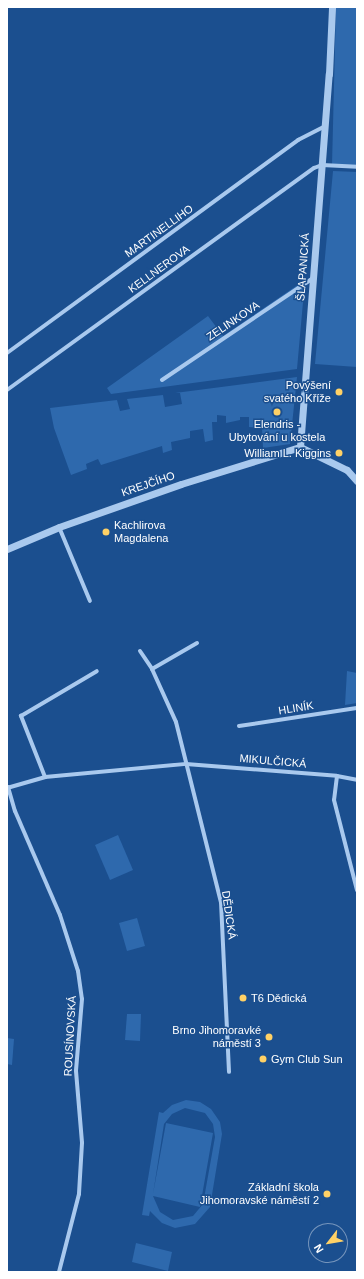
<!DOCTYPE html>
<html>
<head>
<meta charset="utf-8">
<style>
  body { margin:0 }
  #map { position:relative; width:364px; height:1279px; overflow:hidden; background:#1b4f8f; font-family:Arial,sans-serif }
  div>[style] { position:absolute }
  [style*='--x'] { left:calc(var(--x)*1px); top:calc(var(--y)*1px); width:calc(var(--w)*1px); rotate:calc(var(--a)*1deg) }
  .green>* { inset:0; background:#2e69ad }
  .minor>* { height:4px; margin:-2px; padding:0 2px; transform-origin:2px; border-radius:2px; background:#a9c9ee }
  .tertiary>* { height:7px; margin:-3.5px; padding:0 3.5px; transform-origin:3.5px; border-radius:3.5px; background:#a9c9ee }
  .dots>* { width:11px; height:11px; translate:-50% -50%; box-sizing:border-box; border:2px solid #1b4f8f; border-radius:50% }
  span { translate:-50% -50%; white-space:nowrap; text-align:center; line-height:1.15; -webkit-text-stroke:3px #1b4f8f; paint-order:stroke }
  .street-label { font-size:11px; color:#fff }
  .poi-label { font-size:11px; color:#fff }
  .right { translate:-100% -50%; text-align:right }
  .left { translate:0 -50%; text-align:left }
  .frame { position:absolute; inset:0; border:8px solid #fff; pointer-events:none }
  .north { position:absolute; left:308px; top:1223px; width:40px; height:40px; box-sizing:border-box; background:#1b4f8f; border:1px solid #7695bc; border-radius:50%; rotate:239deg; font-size:11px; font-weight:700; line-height:16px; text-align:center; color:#fff }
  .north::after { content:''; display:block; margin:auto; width:14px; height:18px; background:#ffd166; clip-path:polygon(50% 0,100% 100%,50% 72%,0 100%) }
</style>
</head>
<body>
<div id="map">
  <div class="green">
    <div style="clip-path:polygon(336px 7px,357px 7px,357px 167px,332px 165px)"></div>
    <div style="clip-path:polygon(333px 171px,357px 172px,357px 367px,315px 364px)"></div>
    <div style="clip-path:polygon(305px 280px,297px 369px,111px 394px,107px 388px,208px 316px,223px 336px)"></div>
    <div style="clip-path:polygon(297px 377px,290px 444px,263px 448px,262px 428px,249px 427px,249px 417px,240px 417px,240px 420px,226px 423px,226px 416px,217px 415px,217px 422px,212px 422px,213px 440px,205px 442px,203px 429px,190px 431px,190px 438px,171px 442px,172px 450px,163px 453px,162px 446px,101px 465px,98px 459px,86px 464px,87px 469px,71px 475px,54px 428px,50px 408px,117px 400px,120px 411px,130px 409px,127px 399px,163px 395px,165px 407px,182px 404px,180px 393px,175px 393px)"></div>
    <div style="clip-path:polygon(347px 671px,357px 673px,357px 703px,345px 705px)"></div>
    <div style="clip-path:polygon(118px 835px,133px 870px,110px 880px,95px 845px)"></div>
    <div style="clip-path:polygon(137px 918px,145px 946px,127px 951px,119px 923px)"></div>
    <div style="clip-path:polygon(127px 1014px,141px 1014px,140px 1041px,125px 1040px)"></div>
    <div style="clip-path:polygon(7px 1038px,14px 1039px,12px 1065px,7px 1064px)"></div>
    <div style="clip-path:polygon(evenodd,186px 1100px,200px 1102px,211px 1109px,220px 1122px,222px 1134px,210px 1207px,195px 1224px,175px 1228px,162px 1223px,150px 1211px,149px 1216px,142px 1215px,159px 1112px,163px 1113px,172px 1105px,186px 1100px,185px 1108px,205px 1113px,213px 1124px,215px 1137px,203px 1204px,193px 1216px,173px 1220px,160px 1212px,153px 1196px,200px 1207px,213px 1133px,166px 1123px,153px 1194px,164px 1124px,172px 1114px,185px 1108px)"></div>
    <div style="clip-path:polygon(136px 1243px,172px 1252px,168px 1271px,132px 1262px)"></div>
  </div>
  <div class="minor">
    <div style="--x:7;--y:353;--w:361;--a:-36.2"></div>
    <div style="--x:298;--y:140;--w:28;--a:-27"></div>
    <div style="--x:162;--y:380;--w:182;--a:-34"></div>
    <div style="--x:7;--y:390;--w:379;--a:-35.9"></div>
    <div style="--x:314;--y:168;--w:9;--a:-21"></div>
    <div style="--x:322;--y:165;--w:35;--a:3"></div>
    <div style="--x:59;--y:527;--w:80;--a:67.3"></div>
    <div style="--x:140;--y:651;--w:22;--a:56"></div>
    <div style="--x:152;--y:669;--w:58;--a:65.6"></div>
    <div style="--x:176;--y:722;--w:186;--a:76"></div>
    <div style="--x:221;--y:902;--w:170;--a:87.3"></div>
    <div style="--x:152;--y:669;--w:52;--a:-30"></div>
    <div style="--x:239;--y:726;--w:119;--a:-8.7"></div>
    <div style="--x:337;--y:776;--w:24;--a:97"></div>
    <div style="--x:334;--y:800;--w:93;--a:75.7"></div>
    <div style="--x:45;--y:777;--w:66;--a:-111.5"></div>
    <div style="--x:21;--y:716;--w:88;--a:-30.6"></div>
    <div style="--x:8;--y:787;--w:25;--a:74"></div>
    <div style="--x:15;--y:811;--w:113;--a:66.6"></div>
    <div style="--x:60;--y:915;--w:59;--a:72.2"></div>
    <div style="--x:78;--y:971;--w:28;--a:82"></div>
    <div style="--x:82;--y:999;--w:72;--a:94.8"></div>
    <div style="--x:76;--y:1071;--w:72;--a:85.2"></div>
    <div style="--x:82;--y:1143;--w:51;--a:93.4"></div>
    <div style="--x:79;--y:1194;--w:81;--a:104.4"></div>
    <div style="--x:7;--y:788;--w:40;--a:-16"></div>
    <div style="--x:45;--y:777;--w:142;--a:-5.3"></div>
    <div style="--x:186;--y:764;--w:151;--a:4.5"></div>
    <div style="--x:337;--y:776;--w:20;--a:11"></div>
  </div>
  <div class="tertiary">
    <div style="--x:300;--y:447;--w:374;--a:-85.6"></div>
    <div style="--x:329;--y:74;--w:67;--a:-87.4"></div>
    <div style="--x:300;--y:447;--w:52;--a:26.1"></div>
    <div style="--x:347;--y:470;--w:15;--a:48"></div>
    <div style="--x:7;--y:549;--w:56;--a:-22.9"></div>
    <div style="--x:59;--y:527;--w:129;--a:-19.4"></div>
    <div style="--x:181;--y:484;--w:125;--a:-17.3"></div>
  </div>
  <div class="dots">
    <div style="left:339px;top:392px;background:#ffd166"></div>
    <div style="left:277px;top:412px;background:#ffd166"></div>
    <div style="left:339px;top:453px;background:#ffd166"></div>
    <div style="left:106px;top:532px;background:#ffd166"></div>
    <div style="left:243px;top:998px;background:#ffd166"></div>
    <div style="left:269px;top:1037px;background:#ffd166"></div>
    <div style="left:263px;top:1059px;background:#ffd166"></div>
    <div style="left:327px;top:1194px;background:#ffd166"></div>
  </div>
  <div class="street-label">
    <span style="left:159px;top:231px;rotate:-36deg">MARTINELLIHO</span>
    <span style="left:303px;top:267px;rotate:-86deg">ŠLAPANICKÁ</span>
    <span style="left:159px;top:269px;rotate:-36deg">KELLNEROVA</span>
    <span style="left:233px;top:321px;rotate:-34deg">ZELINKOVA</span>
    <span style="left:148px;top:484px;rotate:-19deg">KREJČÍHO</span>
    <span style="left:296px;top:708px;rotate:-9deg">HLINÍK</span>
    <span style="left:273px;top:761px;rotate:5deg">MIKULČICKÁ</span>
    <span style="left:229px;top:915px;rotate:82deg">DĚDICKÁ</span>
    <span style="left:70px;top:1036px;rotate:-87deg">ROUSÍNOVSKÁ</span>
  </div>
  <div class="poi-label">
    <span class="right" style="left:331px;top:392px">Povýšení<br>svatého Kříže</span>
    <span style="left:277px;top:431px">Elendris -<br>Ubytování u kostela</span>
    <span class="right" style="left:331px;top:453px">William L. Kiggins</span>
    <span class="left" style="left:114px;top:532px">Kachlirova<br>Magdalena</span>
    <span class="left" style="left:251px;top:998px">T6 Dědická</span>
    <span class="right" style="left:261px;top:1037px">Brno Jihomoravké<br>náměstí 3</span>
    <span class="left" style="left:271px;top:1059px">Gym Club Sun</span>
    <span class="right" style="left:319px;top:1194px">Základní škola<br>Jihomoravské náměstí 2</span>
  </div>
  <div class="frame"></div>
  <div class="north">N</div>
</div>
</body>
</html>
